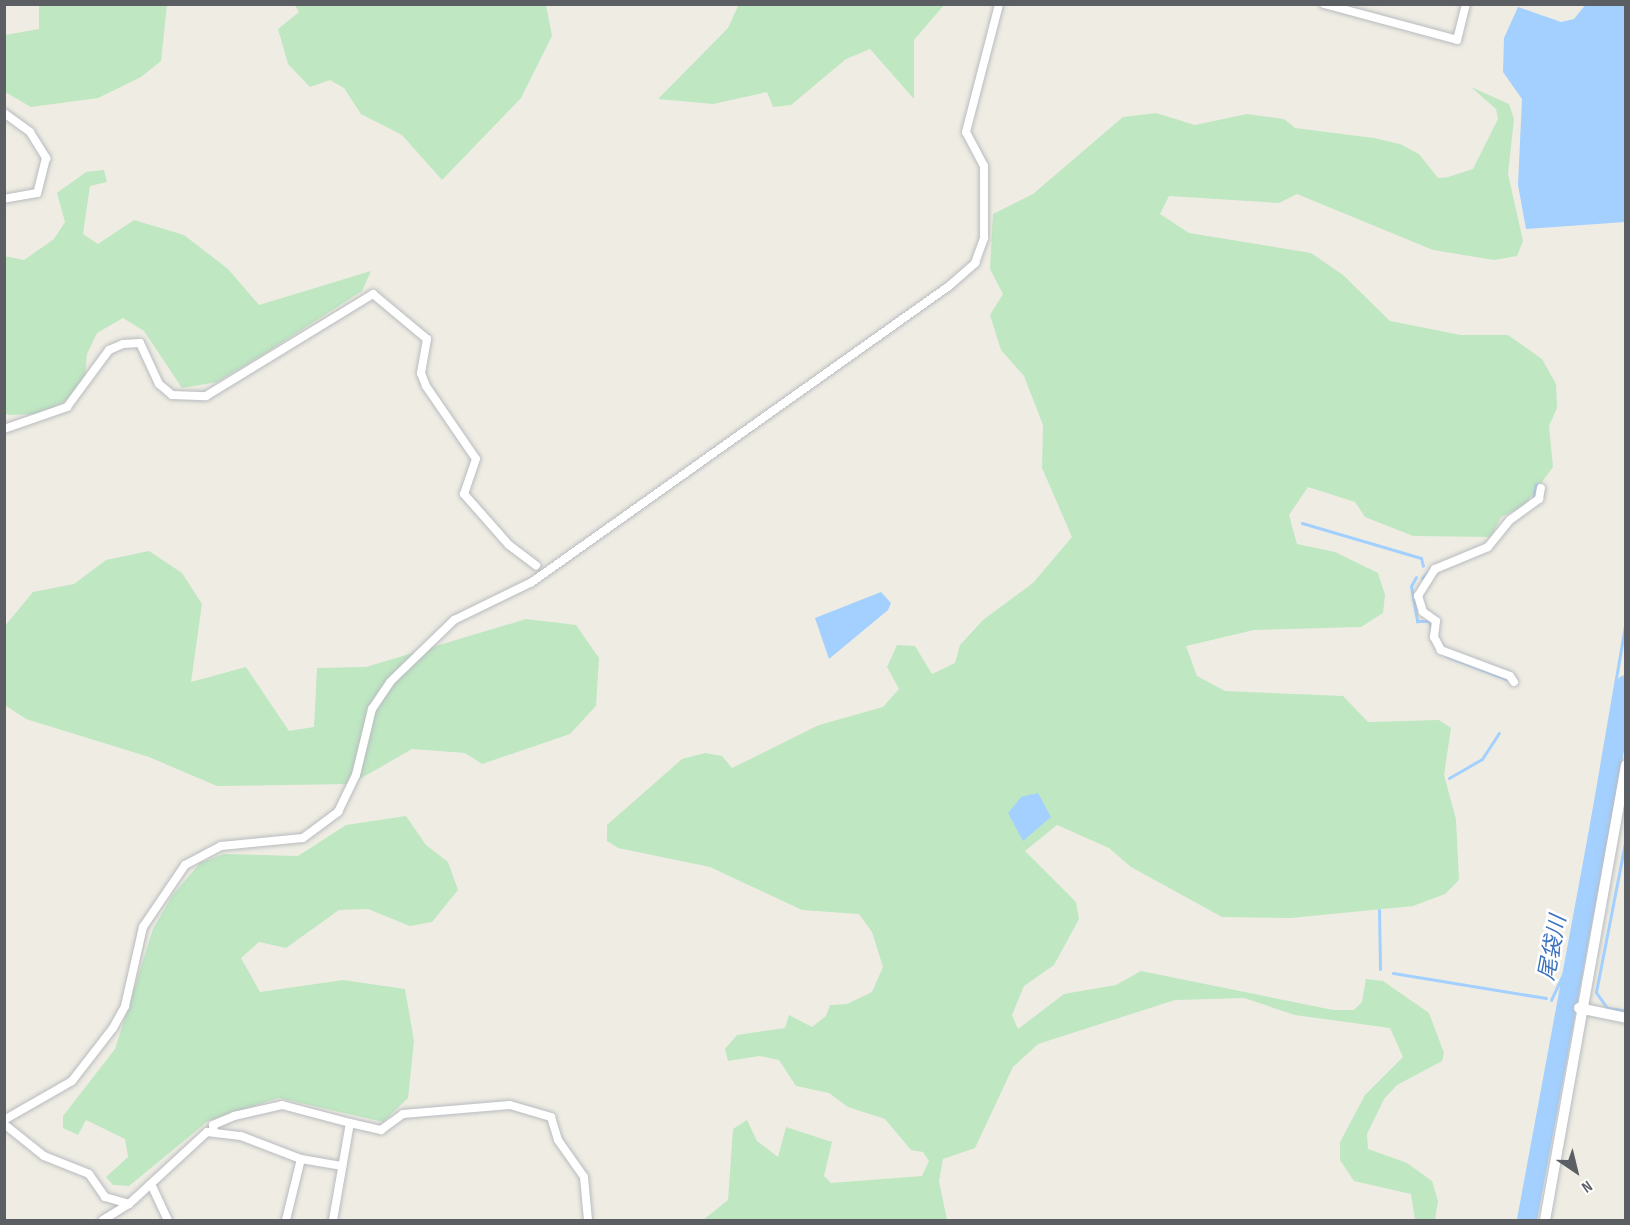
<!DOCTYPE html>
<html>
<head>
<meta charset="utf-8">
<style>
  body { margin:0 }
  #map { position:relative; width:1630px; height:1225px; overflow:hidden; background:#efede3; font-family:"Sofia Sans Condensed","Noto Sans JP",sans-serif }
  div>[style] { position:absolute }
  [style*='--x'] { left:calc(var(--x)*1px); top:calc(var(--y)*1px); width:calc(var(--w)*1px); rotate:calc(var(--a)*1deg) }
  .green>* { inset:0; background:#bfe7c2 }
  .water>* { inset:0; background:#a3d0ff }
  .stream>* { height:3px; margin:-1.5px; padding:0 1.5px; transform-origin:1.5px; border-radius:1.5px; background:#a3d0ff }
  .river>* { height:20px; margin:-10px; padding:0 10px; transform-origin:10px; border-radius:10px; background:#a3d0ff }
  .roads { filter:drop-shadow(0 0 2px #b8bbc0) drop-shadow(0 0 2px #b8bbc0) }
  .minor>* { height:8px; margin:-4px; padding:0 4px; transform-origin:4px; border-radius:4px; background:#fff }
  .tertiary>* { height:10px; margin:-5px; padding:0 5px; transform-origin:5px; border-radius:5px; background:#fff }
  span { translate:-50% -50%; white-space:nowrap; text-align:center; line-height:1.15; -webkit-text-stroke:5px #fff; paint-order:stroke }
  .water-label { font-size:22px; color:#3f73be; font-style:italic }
  .frame { position:absolute; inset:0; border:6px solid #5b5f64; pointer-events:none }
  .north { position:absolute; left:1546px; top:1141px; width:60px; height:60px; -webkit-text-stroke:4px #fff; paint-order:stroke; rotate:145deg; font-size:16px; font-weight:700; line-height:24px; text-align:center; color:#5b5f64 }
  .north::after { content:''; display:block; margin:auto; width:21px; height:27px; background:#5b5f64; clip-path:polygon(50% 0,100% 100%,50% 72%,0 100%) }
</style>
</head>
<body>
<div id="map">
  <div class="green">
    <div style="clip-path:polygon(739px 4px,944px 4px,944px 5px,914px 40px,914px 99px,870px 49px,846px 59px,791px 105px,773px 107px,767px 92px,713px 104px,658px 99px,728px 28px)"></div>
    <div style="clip-path:polygon(39px 5px,167px 5px,161px 61px,141px 77px,98px 98px,31px 107px,5px 92px,5px 35px,39px 29px)"></div>
    <div style="clip-path:polygon(546px 5px,552px 36px,521px 98px,442px 180px,402px 135px,361px 114px,344px 88px,330px 80px,310px 87px,288px 64px,278px 29px,299px 12px,295px 5px)"></div>
    <div style="clip-path:polygon(1471px 87px,1509px 104px,1514px 119px,1508px 174px,1523px 241px,1517px 256px,1494px 260px,1433px 250px,1297px 194px,1279px 203px,1169px 196px,1160px 214px,1189px 233px,1311px 253px,1343px 275px,1390px 321px,1461px 335px,1508px 335px,1542px 359px,1556px 384px,1557px 408px,1549px 426px,1553px 467px,1524px 506px,1501px 517px,1491px 537px,1413px 536px,1365px 517px,1355px 502px,1308px 487px,1289px 515px,1297px 544px,1335px 552px,1378px 573px,1385px 595px,1383px 613px,1361px 627px,1254px 630px,1186px 646px,1197px 676px,1225px 691px,1343px 696px,1368px 722px,1439px 720px,1451px 728px,1444px 775px,1456px 819px,1459px 880px,1445px 894px,1413px 906px,1291px 918px,1222px 917px,1131px 867px,1109px 848px,1057px 825px,1025px 851px,1076px 902px,1079px 919px,1054px 965px,1024px 986px,1012px 1015px,1018px 1029px,1064px 994px,1116px 985px,1141px 971px,1333px 1010px,1354px 1010px,1362px 1002px,1366px 979px,1383px 981px,1429px 1013px,1444px 1053px,1442px 1061px,1397px 1085px,1384px 1099px,1367px 1134px,1368px 1149px,1407px 1163px,1432px 1181px,1438px 1201px,1435px 1220px,1415px 1220px,1411px 1194px,1354px 1181px,1340px 1160px,1340px 1142px,1365px 1095px,1403px 1057px,1390px 1028px,1295px 1015px,1244px 998px,1175px 1000px,1038px 1044px,1013px 1067px,975px 1148px,943px 1159px,939px 1181px,947px 1220px,703px 1220px,728px 1200px,733px 1129px,747px 1120px,757px 1141px,778px 1157px,786px 1127px,832px 1142px,824px 1176px,831px 1183px,922px 1176px,929px 1161px,923px 1152px,911px 1150px,885px 1119px,848px 1107px,829px 1093px,796px 1086px,779px 1060px,759px 1056px,728px 1061px,725px 1049px,737px 1035px,785px 1028px,789px 1015px,812px 1027px,826px 1016px,830px 1005px,847px 1004px,872px 992px,883px 967px,872px 932px,859px 914px,802px 910px,710px 867px,618px 848px,607px 841px,607px 825px,682px 759px,705px 753px,722px 756px,732px 768px,819px 725px,883px 707px,899px 689px,887px 667px,897px 645px,915px 646px,932px 674px,955px 663px,960px 645px,983px 620px,1033px 583px,1072px 537px,1042px 468px,1043px 425px,1024px 376px,1001px 350px,990px 315px,1003px 294px,990px 269px,993px 214px,1033px 194px,1123px 117px,1156px 113px,1195px 125px,1247px 114px,1284px 119px,1295px 128px,1374px 138px,1400px 144px,1419px 154px,1438px 178px,1448px 177px,1473px 169px,1498px 119px,1496px 109px)"></div>
    <div style="clip-path:polygon(104px 170px,107px 182px,90px 186px,83px 234px,98px 244px,134px 220px,184px 235px,228px 269px,259px 305px,371px 271px,362px 291px,261px 356px,217px 382px,182px 388px,144px 331px,123px 318px,97px 333px,87px 354px,85px 376px,71px 398px,41px 414px,9px 415px,4px 413px,4px 256px,24px 260px,54px 239px,65px 222px,57px 193px,86px 172px)"></div>
    <div style="clip-path:polygon(149px 551px,182px 573px,202px 604px,191px 682px,246px 667px,289px 731px,314px 727px,317px 668px,366px 667px,526px 619px,576px 625px,599px 658px,596px 706px,570px 734px,482px 764px,465px 753px,412px 749px,351px 784px,217px 786px,149px 757px,26px 719px,5px 705px,4px 627px,33px 592px,74px 584px,106px 560px)"></div>
    <div style="clip-path:polygon(406px 816px,426px 845px,448px 862px,458px 890px,432px 922px,410px 926px,368px 909px,339px 910px,286px 948px,259px 942px,241px 958px,260px 992px,343px 980px,405px 989px,414px 1041px,408px 1098px,383px 1122px,279px 1098px,208px 1121px,129px 1186px,113px 1185px,106px 1177px,128px 1157px,125px 1139px,86px 1120px,78px 1135px,63px 1128px,63px 1116px,115px 1049px,153px 929px,172px 896px,200px 863px,224px 854px,298px 856px,346px 825px)"></div>
  </div>
  <div class="water">
    <div style="clip-path:polygon(1586px 4px,1625px 5px,1625px 222px,1526px 229px,1518px 185px,1522px 99px,1503px 72px,1504px 38px,1518px 7px,1561px 22px,1574px 19px)"></div>
    <div style="clip-path:polygon(881px 592px,891px 603px,888px 610px,829px 659px,815px 618px)"></div>
    <div style="clip-path:polygon(1038px 793px,1051px 817px,1023px 841px,1008px 813px,1021px 797px)"></div>
  </div>
  <div class="stream">
    <div style="--x:1533;--y:499;--w:15;--a:-79"></div>
    <div style="--x:1302;--y:523;--w:124;--a:16.4"></div>
    <div style="--x:1421;--y:558;--w:8;--a:76"></div>
    <div style="--x:1498;--y:529;--w:28;--a:-44"></div>
    <div style="--x:1416;--y:577;--w:10;--a:119"></div>
    <div style="--x:1411;--y:586;--w:36;--a:80"></div>
    <div style="--x:1417;--y:621;--w:12;--a:0"></div>
    <div style="--x:1429;--y:621;--w:32;--a:72"></div>
    <div style="--x:1422;--y:578;--w:14;--a:-45"></div>
    <div style="--x:1447;--y:656;--w:63;--a:21.3"></div>
    <div style="--x:1449;--y:778;--w:38;--a:-30"></div>
    <div style="--x:1482;--y:759;--w:31;--a:-57"></div>
    <div style="--x:1379;--y:910;--w:59;--a:89"></div>
    <div style="--x:1393;--y:973;--w:155;--a:9.3"></div>
    <div style="--x:1551;--y:1000;--w:38;--a:-65"></div>
    <div style="--x:1567;--y:965;--w:350;--a:-80.3"></div>
    <div style="--x:1561;--y:1001;--w:8;--a:7"></div>
    <div style="--x:1607;--y:1008;--w:19;--a:-125"></div>
    <div style="--x:1596;--y:992;--w:158;--a:-79"></div>
    <div style="--x:1608;--y:1008;--w:18;--a:9"></div>
  </div>
  <div class="river">
    <div style="--x:1527;--y:1220;--w:544;--a:-79.52"></div>
  </div>
  <div class="roads">
    <div class="minor">
      <div style="--x:1324;--y:4;--w:138;--a:15.1"></div>
      <div style="--x:1457;--y:40;--w:37;--a:-76"></div>
      <div style="--x:4;--y:113;--w:32;--a:36"></div>
      <div style="--x:30;--y:132;--w:31;--a:58"></div>
      <div style="--x:46;--y:158;--w:36;--a:104"></div>
      <div style="--x:37;--y:193;--w:34;--a:170"></div>
      <div style="--x:4;--y:429;--w:67;--a:-19.2"></div>
      <div style="--x:67;--y:407;--w:71;--a:-53.6"></div>
      <div style="--x:109;--y:350;--w:15;--a:-23"></div>
      <div style="--x:123;--y:344;--w:17;--a:-3"></div>
      <div style="--x:140;--y:343;--w:45;--a:65.1"></div>
      <div style="--x:159;--y:384;--w:17;--a:40"></div>
      <div style="--x:172;--y:395;--w:34;--a:2"></div>
      <div style="--x:206;--y:396;--w:196;--a:-31.4"></div>
      <div style="--x:373;--y:294;--w:70;--a:39.8"></div>
      <div style="--x:427;--y:339;--w:35;--a:100"></div>
      <div style="--x:421;--y:373;--w:14;--a:69"></div>
      <div style="--x:426;--y:386;--w:88;--a:55.6"></div>
      <div style="--x:476;--y:459;--w:37;--a:109"></div>
      <div style="--x:464;--y:494;--w:68;--a:48.6"></div>
      <div style="--x:509;--y:545;--w:34;--a:37"></div>
      <div style="--x:1514;--y:682;--w:7;--a:-124"></div>
      <div style="--x:1510;--y:676;--w:74;--a:-159.4"></div>
      <div style="--x:1441;--y:650;--w:15;--a:-118"></div>
      <div style="--x:1434;--y:637;--w:16;--a:-83"></div>
      <div style="--x:1436;--y:621;--w:16;--a:-145"></div>
      <div style="--x:1423;--y:612;--w:17;--a:-107"></div>
      <div style="--x:1418;--y:596;--w:32;--a:-58"></div>
      <div style="--x:1435;--y:569;--w:57;--a:-22.5"></div>
      <div style="--x:1488;--y:547;--w:35;--a:-51"></div>
      <div style="--x:1510;--y:520;--w:36;--a:-36"></div>
      <div style="--x:1539;--y:499;--w:11;--a:-80"></div>
      <div style="--x:4;--y:1120;--w:78;--a:-29.8"></div>
      <div style="--x:72;--y:1081;--w:67;--a:-52.3"></div>
      <div style="--x:113;--y:1028;--w:25;--a:-61"></div>
      <div style="--x:125;--y:1006;--w:81;--a:-77.2"></div>
      <div style="--x:143;--y:927;--w:75;--a:-55.9"></div>
      <div style="--x:185;--y:865;--w:41;--a:-27.8"></div>
      <div style="--x:221;--y:846;--w:82;--a:-5.6"></div>
      <div style="--x:303;--y:838;--w:44;--a:-36.6"></div>
      <div style="--x:338;--y:812;--w:41;--a:-64.1"></div>
      <div style="--x:356;--y:775;--w:68;--a:-76.4"></div>
      <div style="--x:372;--y:709;--w:32;--a:-56"></div>
      <div style="--x:390;--y:682;--w:89;--a:-44.1"></div>
      <div style="--x:454;--y:620;--w:87;--a:-26"></div>
      <div style="--x:532;--y:582;--w:511;--a:-35.37"></div>
      <div style="--x:949;--y:286;--w:35;--a:-41"></div>
      <div style="--x:975;--y:263;--w:27;--a:-70"></div>
      <div style="--x:984;--y:238;--w:72;--a:-90"></div>
      <div style="--x:984;--y:166;--w:38;--a:-118"></div>
      <div style="--x:966;--y:132;--w:132;--a:-75.5"></div>
      <div style="--x:4;--y:1124;--w:51;--a:38.7"></div>
      <div style="--x:44;--y:1156;--w:48;--a:21.8"></div>
      <div style="--x:89;--y:1174;--w:28;--a:55"></div>
      <div style="--x:105;--y:1197;--w:25;--a:16"></div>
      <div style="--x:214;--y:1132;--w:7;--a:-98"></div>
      <div style="--x:213;--y:1125;--w:23;--a:-23"></div>
      <div style="--x:234;--y:1116;--w:49;--a:-12.9"></div>
      <div style="--x:282;--y:1105;--w:70;--a:14.8"></div>
      <div style="--x:151;--y:1184;--w:40;--a:65"></div>
      <div style="--x:103;--y:1220;--w:31;--a:-32"></div>
      <div style="--x:129;--y:1204;--w:106;--a:-42.7"></div>
      <div style="--x:207;--y:1132;--w:34;--a:7"></div>
      <div style="--x:241;--y:1136;--w:64;--a:21"></div>
      <div style="--x:301;--y:1159;--w:42;--a:9.7"></div>
      <div style="--x:286;--y:1220;--w:63;--a:-76.2"></div>
      <div style="--x:333;--y:1220;--w:98;--a:-80.1"></div>
      <div style="--x:350;--y:1123;--w:32;--a:13"></div>
      <div style="--x:381;--y:1130;--w:27;--a:-36"></div>
      <div style="--x:403;--y:1114;--w:107;--a:-4.8"></div>
      <div style="--x:510;--y:1105;--w:43;--a:16.3"></div>
      <div style="--x:551;--y:1117;--w:24;--a:73"></div>
      <div style="--x:558;--y:1140;--w:45;--a:54.9"></div>
      <div style="--x:584;--y:1177;--w:43;--a:84.7"></div>
    </div>
    <div class="tertiary">
      <div style="--x:1579;--y:1008;--w:48;--a:12"></div>
      <div style="--x:1545;--y:1220;--w:462;--a:-79.9"></div>
    </div>
  </div>
  <div class="water-label">
    <span style="left:1553px;top:948px;rotate:-79deg">尾袋川</span>
  </div>
  <div class="frame"></div>
  <div class="north">N</div>
</div>
</body>
</html>
